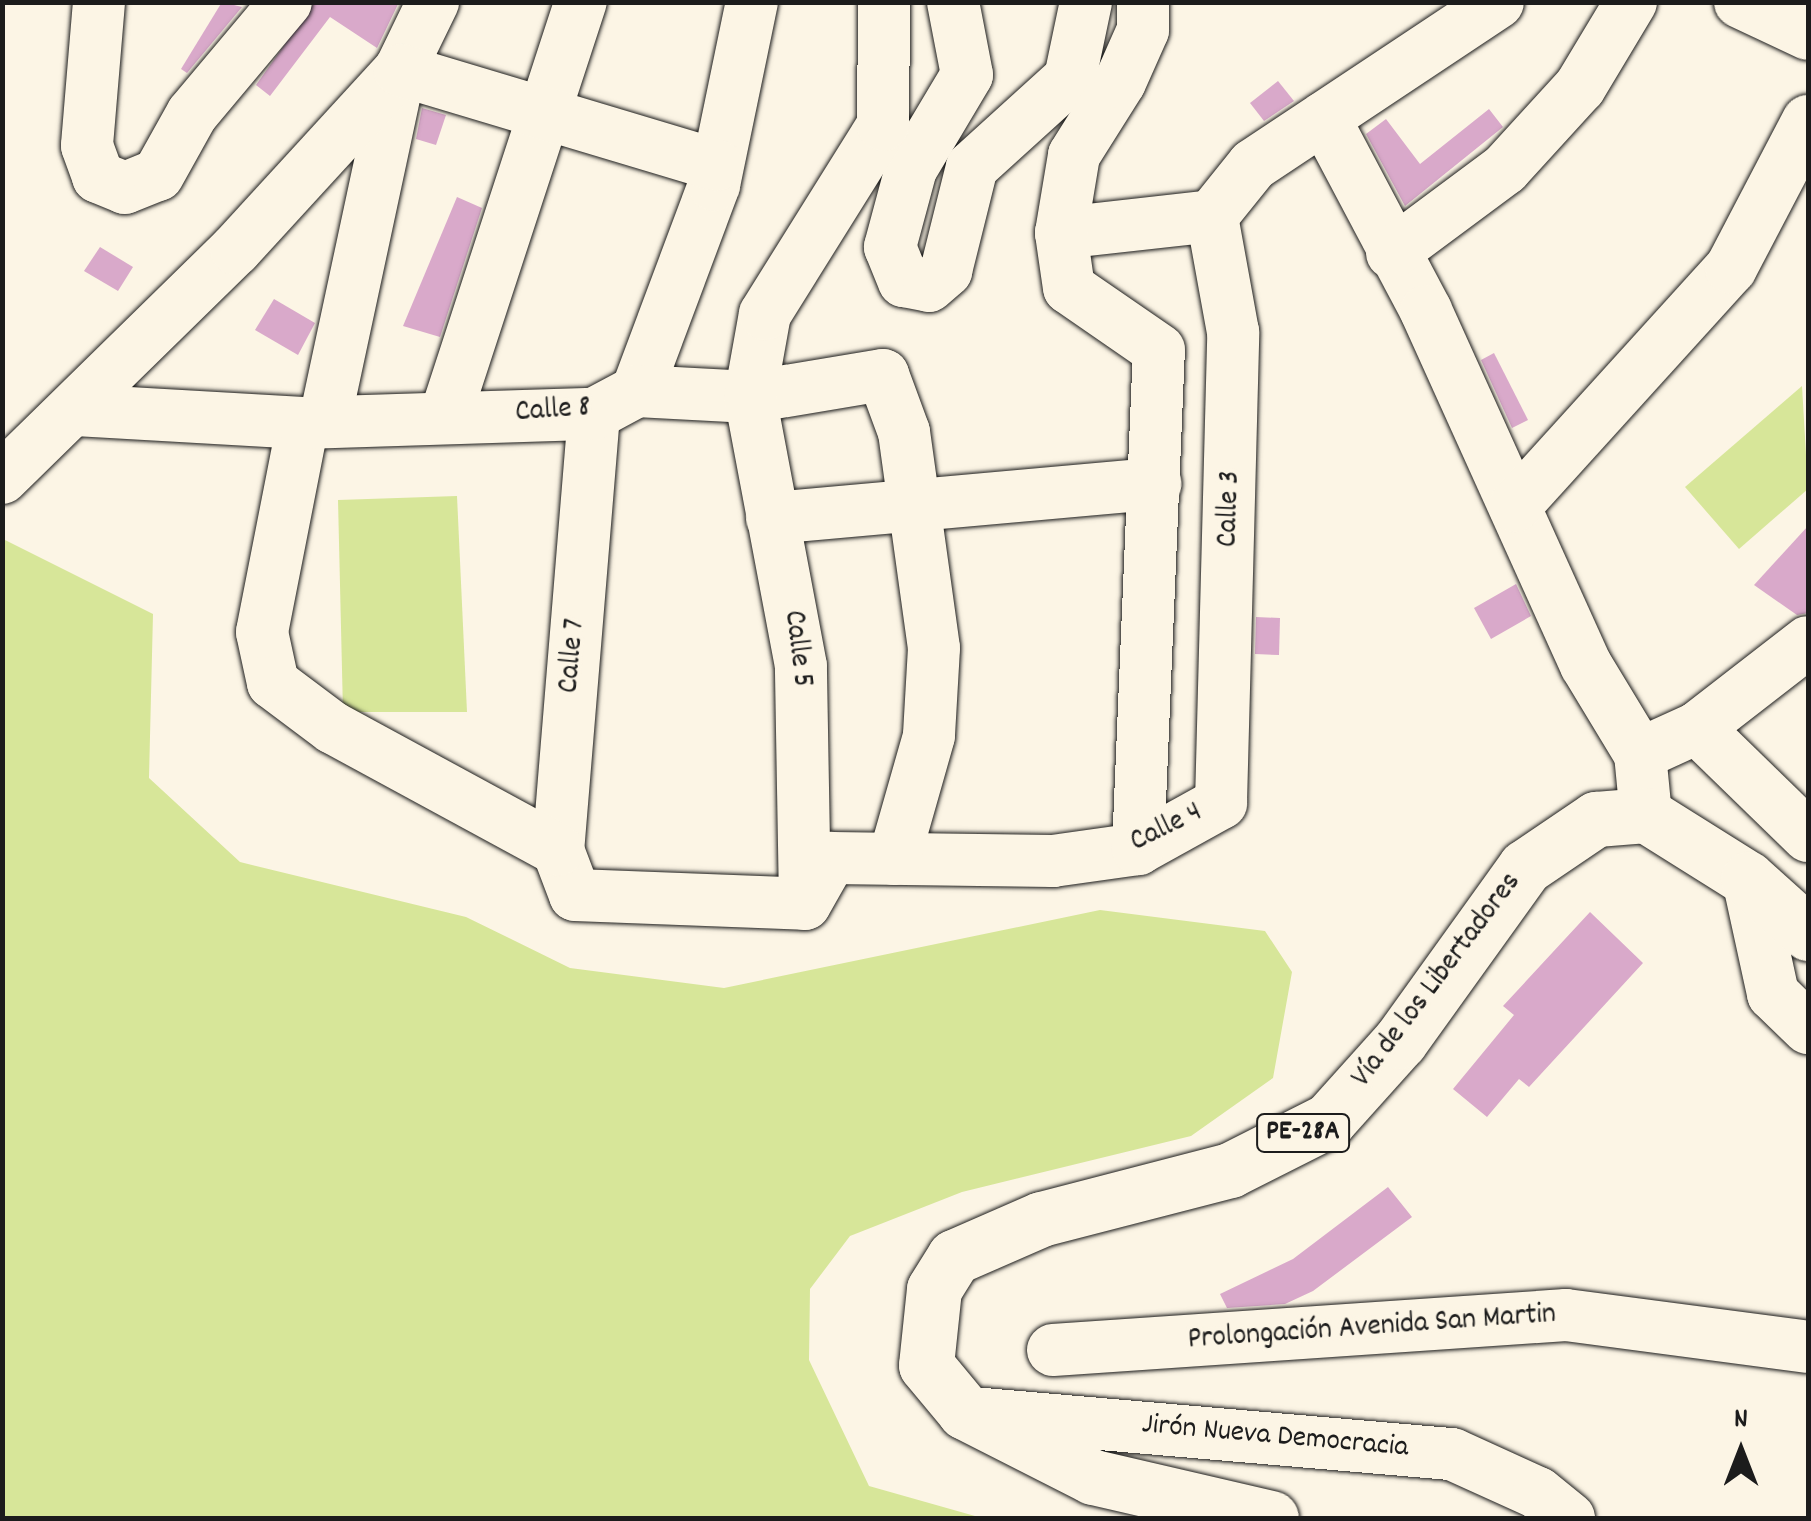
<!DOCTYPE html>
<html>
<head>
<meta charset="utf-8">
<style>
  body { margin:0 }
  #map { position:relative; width:1811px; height:1521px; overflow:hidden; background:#fcf5e5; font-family:Dekko,sans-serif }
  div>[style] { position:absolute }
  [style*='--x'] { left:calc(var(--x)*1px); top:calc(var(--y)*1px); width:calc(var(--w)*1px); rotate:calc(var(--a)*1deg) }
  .green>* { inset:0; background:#d7e699 }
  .building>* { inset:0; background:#d9a9ca }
  .roads { filter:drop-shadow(0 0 2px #1c1c1c) drop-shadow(0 0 2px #1c1c1c) }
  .minor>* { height:52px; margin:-26px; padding:0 26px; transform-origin:26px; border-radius:26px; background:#fcf5e5 }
  .highway>* { height:55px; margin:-27.5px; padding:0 27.5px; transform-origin:27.5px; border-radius:27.5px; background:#fcf5e5 }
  span { translate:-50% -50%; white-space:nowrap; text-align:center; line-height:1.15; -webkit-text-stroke:8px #fcf5e5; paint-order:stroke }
  .shield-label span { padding:2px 8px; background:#fcf5e5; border:2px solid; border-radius:8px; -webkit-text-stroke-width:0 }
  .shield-label { font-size:28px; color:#1c1c1c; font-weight:700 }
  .street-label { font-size:30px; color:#1c1c1c }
  .frame { position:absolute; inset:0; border:5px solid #1c1c1c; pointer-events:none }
  .north { position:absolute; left:1691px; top:1401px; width:100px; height:100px; -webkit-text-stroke:8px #fcf5e5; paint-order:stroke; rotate:0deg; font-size:28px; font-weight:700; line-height:40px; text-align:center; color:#1c1c1c }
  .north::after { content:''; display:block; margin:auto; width:35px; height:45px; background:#1c1c1c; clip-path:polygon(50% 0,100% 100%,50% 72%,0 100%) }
</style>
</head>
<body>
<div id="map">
  <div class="green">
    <div style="clip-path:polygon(1802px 386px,1808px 489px,1739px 549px,1685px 487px)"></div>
    <div style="clip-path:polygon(457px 496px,467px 712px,343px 712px,338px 500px)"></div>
    <div style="clip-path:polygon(3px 539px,153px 614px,149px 778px,240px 862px,466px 917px,570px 968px,724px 988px,1100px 910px,1265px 931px,1292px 972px,1273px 1078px,1191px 1136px,962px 1192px,850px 1236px,810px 1289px,809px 1360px,869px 1486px,982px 1518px,3px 1518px)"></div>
  </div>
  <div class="building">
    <div style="clip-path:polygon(222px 2px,242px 7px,187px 73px,181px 69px)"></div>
    <div style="clip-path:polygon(315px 2px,399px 2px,377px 48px,330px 17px,270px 96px,256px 85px)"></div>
    <div style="clip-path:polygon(1278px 81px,1294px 101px,1264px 121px,1250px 103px)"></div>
    <div style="clip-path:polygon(422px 108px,446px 115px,436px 145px,416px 139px)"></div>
    <div style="clip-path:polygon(1489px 109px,1503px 127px,1405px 206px,1366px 134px,1386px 119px,1420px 164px)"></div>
    <div style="clip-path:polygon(457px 197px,482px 208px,440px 337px,403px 326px)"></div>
    <div style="clip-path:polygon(100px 247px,133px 267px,118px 291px,84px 271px)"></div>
    <div style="clip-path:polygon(274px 299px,315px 323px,298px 355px,255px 330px)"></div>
    <div style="clip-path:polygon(1494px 353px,1528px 420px,1512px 428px,1481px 360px)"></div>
    <div style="clip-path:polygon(1808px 526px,1808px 613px,1797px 615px,1754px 585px)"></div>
    <div style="clip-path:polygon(1516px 584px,1531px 616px,1491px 639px,1474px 608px)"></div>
    <div style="clip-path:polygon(1256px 617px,1280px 618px,1279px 655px,1255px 654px)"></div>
    <div style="clip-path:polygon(1590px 912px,1643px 963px,1529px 1087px,1519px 1079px,1487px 1117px,1453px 1089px,1514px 1015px,1503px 1006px)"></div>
    <div style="clip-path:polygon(1388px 1187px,1412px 1217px,1313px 1291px,1285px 1304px,1227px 1308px,1220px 1294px,1293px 1259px)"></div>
  </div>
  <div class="roads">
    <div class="minor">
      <div style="--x:99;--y:2;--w:144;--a:94.8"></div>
      <div style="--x:87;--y:146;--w:33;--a:70"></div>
      <div style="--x:98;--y:177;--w:29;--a:22"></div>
      <div style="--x:125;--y:188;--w:35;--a:-22"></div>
      <div style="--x:158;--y:175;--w:70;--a:-60.9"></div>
      <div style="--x:192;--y:114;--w:146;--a:-50"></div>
      <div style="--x:953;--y:2;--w:74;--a:79.1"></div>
      <div style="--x:967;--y:75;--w:109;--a:120.8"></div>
      <div style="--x:911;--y:169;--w:81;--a:105.1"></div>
      <div style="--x:890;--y:247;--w:37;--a:68"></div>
      <div style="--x:904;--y:281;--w:25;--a:11"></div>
      <div style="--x:929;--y:286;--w:23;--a:-41"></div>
      <div style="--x:946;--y:271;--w:107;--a:-76"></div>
      <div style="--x:972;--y:167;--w:132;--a:-42.2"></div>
      <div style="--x:1070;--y:78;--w:78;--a:-78.1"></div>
      <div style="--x:1740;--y:2;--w:75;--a:25.2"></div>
      <div style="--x:1324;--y:118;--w:218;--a:62.1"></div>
      <div style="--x:1426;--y:311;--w:388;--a:65.7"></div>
      <div style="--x:1586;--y:665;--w:104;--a:58.8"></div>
      <div style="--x:1640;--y:754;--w:61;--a:84.4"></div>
      <div style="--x:1061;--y:233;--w:152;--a:-6.4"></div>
      <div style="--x:1212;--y:216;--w:65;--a:-51.2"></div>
      <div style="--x:1253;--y:165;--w:294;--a:-33.6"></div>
      <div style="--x:1392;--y:253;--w:141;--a:-36.6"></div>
      <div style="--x:1505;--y:169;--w:111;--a:-47.6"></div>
      <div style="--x:1580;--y:87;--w:99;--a:-59"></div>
      <div style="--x:637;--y:391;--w:220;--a:-69.5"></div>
      <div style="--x:714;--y:185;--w:187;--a:-78.3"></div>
      <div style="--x:76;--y:410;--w:227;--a:3.3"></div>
      <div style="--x:594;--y:414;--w:437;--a:94.7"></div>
      <div style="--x:558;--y:850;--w:48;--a:69.3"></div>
      <div style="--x:575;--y:895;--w:230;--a:2.2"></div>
      <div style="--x:805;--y:904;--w:53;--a:-60.5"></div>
      <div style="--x:831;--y:858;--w:222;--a:0.8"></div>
      <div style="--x:1053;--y:861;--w:86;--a:-8"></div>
      <div style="--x:1138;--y:849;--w:95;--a:-29"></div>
      <div style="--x:1221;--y:803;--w:471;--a:-88.5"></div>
      <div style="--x:1233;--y:332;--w:118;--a:-100.3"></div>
      <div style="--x:326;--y:415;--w:353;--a:-77.9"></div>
      <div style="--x:400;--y:70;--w:76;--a:-64.1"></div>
      <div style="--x:445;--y:417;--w:437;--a:-71.9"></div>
      <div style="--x:2;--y:478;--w:327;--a:-44.4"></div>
      <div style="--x:236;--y:249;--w:243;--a:-47.5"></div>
      <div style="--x:400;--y:70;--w:330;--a:16.7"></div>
      <div style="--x:1515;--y:506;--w:321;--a:-47.8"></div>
      <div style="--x:1731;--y:268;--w:166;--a:-62.4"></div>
      <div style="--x:772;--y:518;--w:385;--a:-5.1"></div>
      <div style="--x:1697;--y:728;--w:155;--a:44.2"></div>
      <div style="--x:1640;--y:754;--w:63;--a:-24.5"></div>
      <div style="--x:1697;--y:728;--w:140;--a:-37.8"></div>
      <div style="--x:1138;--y:849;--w:499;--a:-87.6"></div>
      <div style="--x:1159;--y:350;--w:109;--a:-145.4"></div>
      <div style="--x:1069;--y:288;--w:56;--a:-98.3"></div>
      <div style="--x:1061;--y:233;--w:79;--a:-80.5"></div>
      <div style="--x:1074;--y:155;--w:86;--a:-57.8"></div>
      <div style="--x:1120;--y:82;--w:57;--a:-66.1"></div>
      <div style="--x:1143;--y:30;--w:28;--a:-90"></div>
      <div style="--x:558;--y:850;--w:256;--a:-151.5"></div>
      <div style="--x:333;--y:728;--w:75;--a:-143.1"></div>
      <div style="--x:273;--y:683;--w:52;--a:-102.2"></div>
      <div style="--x:262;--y:632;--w:213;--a:-78.9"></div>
      <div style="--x:303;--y:423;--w:291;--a:-1.8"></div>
      <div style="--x:594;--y:414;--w:49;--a:-28.1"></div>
      <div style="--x:637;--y:391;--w:113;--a:3"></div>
      <div style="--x:750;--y:397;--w:135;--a:-9.4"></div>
      <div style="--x:883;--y:375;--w:61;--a:69.8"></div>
      <div style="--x:904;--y:432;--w:218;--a:82.1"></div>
      <div style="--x:934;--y:648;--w:88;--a:93.3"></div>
      <div style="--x:929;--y:736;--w:128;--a:105.9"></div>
      <div style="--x:1748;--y:879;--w:118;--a:77.7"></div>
      <div style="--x:1773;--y:994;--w:49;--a:44.2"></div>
      <div style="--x:805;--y:902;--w:236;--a:-91"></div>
      <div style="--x:801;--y:666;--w:274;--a:-100.7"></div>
      <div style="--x:750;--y:397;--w:84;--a:-79.8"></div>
      <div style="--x:765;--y:314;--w:223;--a:-58"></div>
      <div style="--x:883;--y:125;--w:123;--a:-89.5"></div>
      <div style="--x:1053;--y:1350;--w:514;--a:-3.9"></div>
      <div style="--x:1566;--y:1315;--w:244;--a:7.5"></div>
      <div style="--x:972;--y:1413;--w:482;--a:4.9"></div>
      <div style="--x:1452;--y:1454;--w:94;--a:24.4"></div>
      <div style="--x:1538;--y:1493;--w:40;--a:39"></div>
    </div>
    <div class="highway">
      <div style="--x:1271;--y:1518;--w:183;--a:-167"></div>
      <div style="--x:1093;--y:1477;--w:144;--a:-153.1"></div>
      <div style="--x:965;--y:1412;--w:61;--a:-129.7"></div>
      <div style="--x:926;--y:1365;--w:76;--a:-84"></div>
      <div style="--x:934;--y:1289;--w:38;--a:-58"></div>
      <div style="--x:954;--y:1257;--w:95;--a:-23.6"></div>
      <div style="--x:1041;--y:1219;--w:195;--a:-14.5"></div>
      <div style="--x:1230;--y:1170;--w:111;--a:-26.8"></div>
      <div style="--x:1329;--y:1120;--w:106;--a:-48.1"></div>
      <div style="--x:1400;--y:1041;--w:214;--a:-54.3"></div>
      <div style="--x:1525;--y:867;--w:86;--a:-34.1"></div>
      <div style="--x:1596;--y:819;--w:50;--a:-4.6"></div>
      <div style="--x:1646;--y:815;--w:120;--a:32.1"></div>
      <div style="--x:1748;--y:879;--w:81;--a:42"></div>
    </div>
  </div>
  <div class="shield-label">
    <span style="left:1303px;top:1133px">PE-28A</span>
  </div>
  <div class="street-label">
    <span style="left:553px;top:412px;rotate:-4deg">Calle 8</span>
    <span style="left:1231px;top:509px;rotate:-88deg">Calle 3</span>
    <span style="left:796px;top:649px;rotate:83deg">Calle 5</span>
    <span style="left:574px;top:656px;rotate:-85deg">Calle 7</span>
    <span style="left:1167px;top:829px;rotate:-26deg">Calle 4</span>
    <span style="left:1438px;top:981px;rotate:-53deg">Vía de los Libertadores</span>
    <span style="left:1372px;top:1329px;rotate:-4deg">Prolongación Avenida San Martin</span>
    <span style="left:1275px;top:1438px;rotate:5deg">Jirón Nueva Democracia</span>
  </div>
  <div class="frame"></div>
  <div class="north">N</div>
</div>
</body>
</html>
